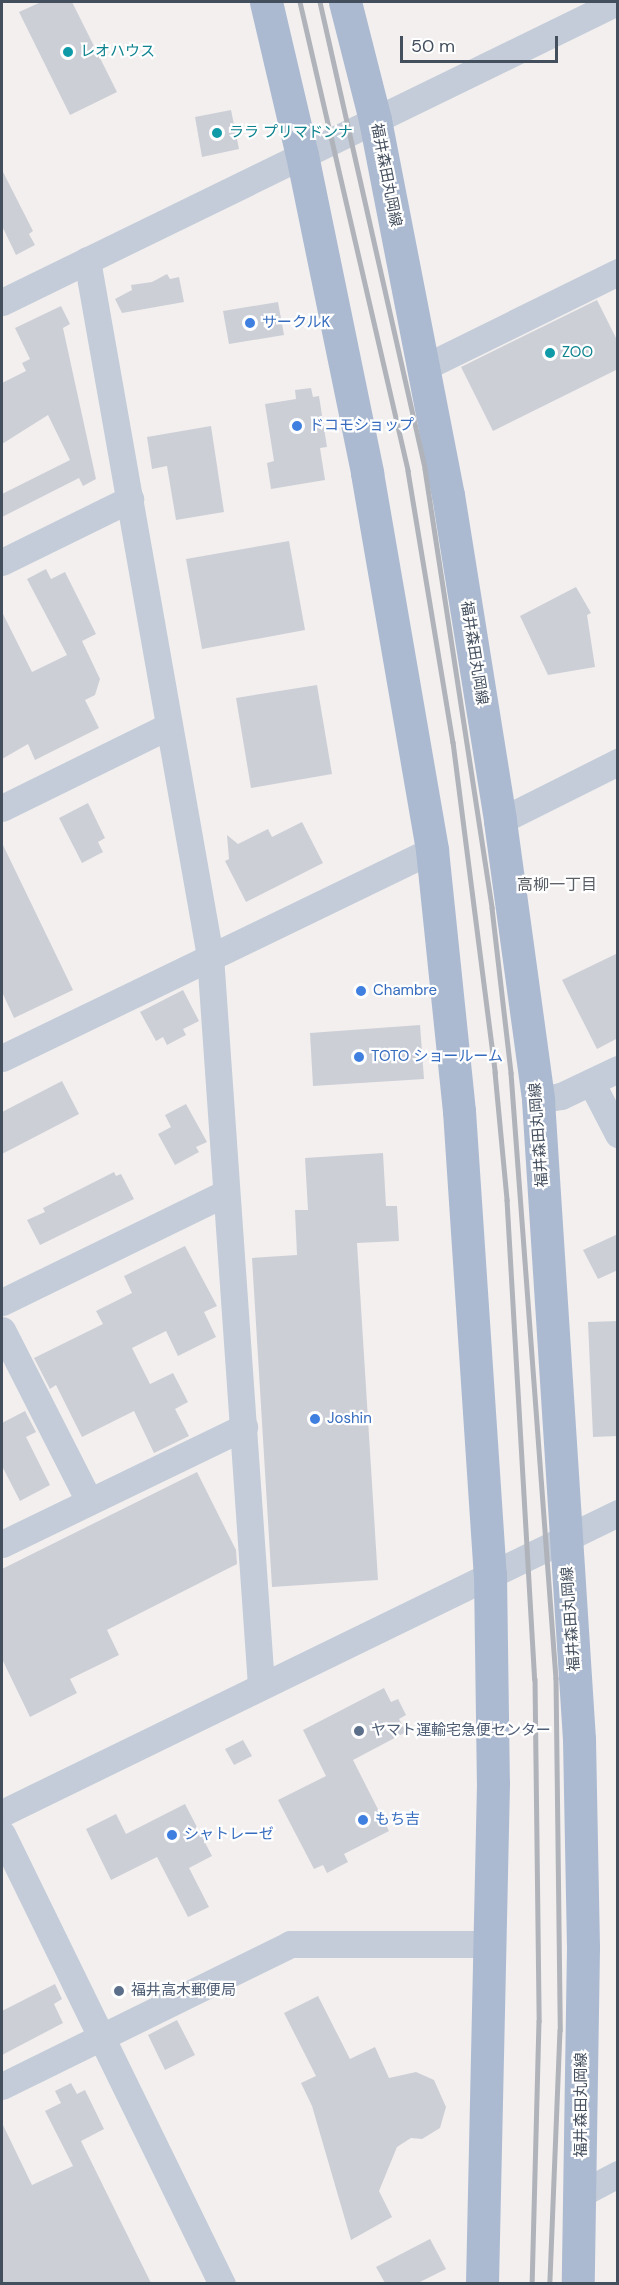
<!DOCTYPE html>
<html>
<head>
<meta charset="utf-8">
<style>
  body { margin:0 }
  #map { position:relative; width:619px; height:2285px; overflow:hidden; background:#f2efee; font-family:"DM Sans","Noto Sans JP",sans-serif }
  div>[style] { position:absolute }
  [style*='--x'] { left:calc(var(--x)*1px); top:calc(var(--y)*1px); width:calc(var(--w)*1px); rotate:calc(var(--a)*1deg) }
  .building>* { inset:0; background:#cdcfd7 }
  .minor>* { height:27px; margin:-13.5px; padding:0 13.5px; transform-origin:13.5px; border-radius:13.5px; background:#c3ccd8 }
  .major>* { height:33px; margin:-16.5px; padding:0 16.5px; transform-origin:16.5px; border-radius:16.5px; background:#abbad1 }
  .rail>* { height:4.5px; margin:-2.25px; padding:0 2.25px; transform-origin:2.25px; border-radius:2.25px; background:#b0b3ba }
  .dots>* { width:16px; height:16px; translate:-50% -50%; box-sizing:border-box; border:3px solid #fff; border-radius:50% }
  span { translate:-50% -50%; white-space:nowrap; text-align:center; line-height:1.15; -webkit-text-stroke:4.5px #fff; paint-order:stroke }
  .culture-label { font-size:15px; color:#0d838f }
  .left { translate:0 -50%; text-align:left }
  .street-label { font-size:15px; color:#444f5e }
  .shop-label { font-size:15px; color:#366cbe }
  .service-label { font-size:15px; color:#4e5e75 }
  .neighbourhood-label { font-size:16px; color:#5a5e65 }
  .frame { position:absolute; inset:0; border:3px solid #444f5e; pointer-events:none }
  .scale { position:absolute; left:400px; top:36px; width:158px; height:27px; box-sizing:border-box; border:3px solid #444f5e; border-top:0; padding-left:8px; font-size:18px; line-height:21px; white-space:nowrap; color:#444f5e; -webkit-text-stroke:4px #fff; paint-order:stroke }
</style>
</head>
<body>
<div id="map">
  <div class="building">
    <div style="clip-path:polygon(41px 2px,72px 2px,117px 92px,70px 115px,19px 12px)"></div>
    <div style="clip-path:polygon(231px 110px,239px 149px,202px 157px,195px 117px)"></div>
    <div style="clip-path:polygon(2px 170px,33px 231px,29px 234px,35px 245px,16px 255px,2px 226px)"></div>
    <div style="clip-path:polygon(167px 274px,170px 279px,179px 277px,184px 302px,122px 313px,115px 299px,132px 290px,131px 285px,152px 282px)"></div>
    <div style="clip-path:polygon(597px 300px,618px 342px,618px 369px,493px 431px,461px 367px)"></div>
    <div style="clip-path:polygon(278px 302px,284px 335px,229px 344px,223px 311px)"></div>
    <div style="clip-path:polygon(61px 306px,70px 324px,63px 328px,96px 479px,83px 486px,79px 478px,2px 517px,2px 494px,70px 460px,48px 415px,2px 444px,2px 383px,26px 371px,22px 363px,30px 359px,15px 328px)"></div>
    <div style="clip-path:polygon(311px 388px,313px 397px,319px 396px,327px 447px,320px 448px,325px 480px,271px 489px,267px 463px,274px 461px,265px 404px,296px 399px,295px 390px)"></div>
    <div style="clip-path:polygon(211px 426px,224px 512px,176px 520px,167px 466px,152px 469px,147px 437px)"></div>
    <div style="clip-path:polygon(289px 541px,305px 630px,202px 649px,186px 559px)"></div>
    <div style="clip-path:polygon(46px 569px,51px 579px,65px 572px,96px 634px,82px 641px,100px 679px,95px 695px,85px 700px,99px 728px,35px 760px,28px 744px,2px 759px,2px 612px,32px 672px,67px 655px,27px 579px)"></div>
    <div style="clip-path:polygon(576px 587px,591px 613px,587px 615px,595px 667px,548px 675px,520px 616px)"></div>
    <div style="clip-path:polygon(317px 685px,332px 774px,251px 788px,236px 698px)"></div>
    <div style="clip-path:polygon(88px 803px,105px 838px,98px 842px,103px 852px,82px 863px,59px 818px)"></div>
    <div style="clip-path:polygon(302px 822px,323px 863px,246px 902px,225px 861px,229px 859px,227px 835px,238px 844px,268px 829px,272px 837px)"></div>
    <div style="clip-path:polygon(2px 843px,73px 990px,14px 1018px,2px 992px)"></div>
    <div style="clip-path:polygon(618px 953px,618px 1038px,597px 1049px,562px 980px)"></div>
    <div style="clip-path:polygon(183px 990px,199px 1021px,183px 1029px,186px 1035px,167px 1045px,163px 1037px,156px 1041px,140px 1012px)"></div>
    <div style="clip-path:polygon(420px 1025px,424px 1079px,313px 1086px,310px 1033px)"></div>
    <div style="clip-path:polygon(62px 1081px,79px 1114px,2px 1154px,2px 1112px)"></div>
    <div style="clip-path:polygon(186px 1104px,207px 1142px,196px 1147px,199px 1152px,175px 1165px,158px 1134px,171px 1127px,165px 1115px)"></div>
    <div style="clip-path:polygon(383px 1153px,386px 1206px,397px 1206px,399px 1241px,357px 1243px,378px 1580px,272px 1587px,252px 1258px,297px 1255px,295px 1210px,308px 1210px,305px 1158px)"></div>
    <div style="clip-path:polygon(114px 1172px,116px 1176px,121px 1174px,134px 1199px,40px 1245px,27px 1220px,45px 1212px,43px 1208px)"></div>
    <div style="clip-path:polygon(618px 1234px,618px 1270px,598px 1279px,583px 1250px)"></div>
    <div style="clip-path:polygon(185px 1246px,217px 1306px,204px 1312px,216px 1337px,178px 1356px,166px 1331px,132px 1348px,150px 1384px,173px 1373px,188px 1402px,175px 1409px,189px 1436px,154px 1453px,134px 1411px,82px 1437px,56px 1385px,50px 1389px,34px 1358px,103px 1324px,96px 1311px,132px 1293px,124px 1276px)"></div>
    <div style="clip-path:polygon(618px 1321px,618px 1436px,593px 1437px,588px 1322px)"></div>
    <div style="clip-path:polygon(25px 1411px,36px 1432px,26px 1437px,50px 1485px,20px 1501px,2px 1466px,2px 1423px)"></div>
    <div style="clip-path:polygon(197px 1472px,236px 1550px,237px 1564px,107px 1630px,119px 1655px,70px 1679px,77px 1693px,30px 1717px,2px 1659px,2px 1569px)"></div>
    <div style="clip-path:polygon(384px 1688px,391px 1702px,398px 1699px,406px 1715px,399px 1719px,406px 1732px,353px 1760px,389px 1831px,344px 1854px,348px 1862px,327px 1873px,323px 1865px,314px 1869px,278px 1800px,326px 1776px,303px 1730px)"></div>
    <div style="clip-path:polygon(243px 1740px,252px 1756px,234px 1765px,225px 1749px)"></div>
    <div style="clip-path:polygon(185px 1804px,212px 1856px,189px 1868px,209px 1907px,188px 1917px,157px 1857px,111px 1880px,86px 1829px,116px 1814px,126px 1834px)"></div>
    <div style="clip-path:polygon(55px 1984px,62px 1999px,54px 2004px,63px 2023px,2px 2055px,2px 2011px)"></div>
    <div style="clip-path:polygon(318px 1996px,350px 2059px,375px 2047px,389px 2078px,416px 2072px,434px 2080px,446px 2107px,440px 2128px,422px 2139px,411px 2138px,397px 2147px,379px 2191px,392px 2217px,351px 2240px,312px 2106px,301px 2083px,316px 2076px,284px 2013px)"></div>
    <div style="clip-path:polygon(177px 2020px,195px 2055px,165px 2070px,148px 2035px)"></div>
    <div style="clip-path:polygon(71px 2083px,77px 2094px,85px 2090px,104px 2129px,81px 2141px,151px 2283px,2px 2283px,2px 2123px,32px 2185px,73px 2166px,45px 2111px,61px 2103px,55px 2091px)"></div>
    <div style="clip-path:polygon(430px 2239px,446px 2269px,418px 2283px,385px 2283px,376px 2267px)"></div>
  </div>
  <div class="minor">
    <div style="--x:87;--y:260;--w:707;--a:79.98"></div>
    <div style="--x:210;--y:956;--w:731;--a:86"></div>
    <div style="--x:2;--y:302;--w:684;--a:-26"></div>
    <div style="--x:425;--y:367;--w:215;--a:-26.2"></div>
    <div style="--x:2;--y:562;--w:143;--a:-26.2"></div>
    <div style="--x:2;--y:808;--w:186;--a:-26.2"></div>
    <div style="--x:500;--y:821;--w:132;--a:-26.6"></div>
    <div style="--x:2;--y:1058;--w:478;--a:-25.8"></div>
    <div style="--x:591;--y:1082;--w:59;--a:62.6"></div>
    <div style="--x:538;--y:1100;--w:23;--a:-10"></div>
    <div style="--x:561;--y:1096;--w:63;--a:-25.3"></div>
    <div style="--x:2;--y:1302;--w:248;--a:-26"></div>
    <div style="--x:2;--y:1330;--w:192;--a:63"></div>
    <div style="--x:2;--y:1544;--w:269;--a:-25.8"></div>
    <div style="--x:2;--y:1813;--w:685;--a:-25.97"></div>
    <div style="--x:2;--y:1834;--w:501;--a:63.95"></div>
    <div style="--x:2;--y:2086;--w:321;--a:-26.2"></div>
    <div style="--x:290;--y:1944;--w:201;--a:0"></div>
    <div style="--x:582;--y:2193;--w:41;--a:-27.8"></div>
  </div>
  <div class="major">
    <div style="--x:266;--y:2;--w:157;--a:76.8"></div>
    <div style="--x:302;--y:155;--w:325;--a:78.4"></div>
    <div style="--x:367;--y:473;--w:383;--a:80.2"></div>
    <div style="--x:432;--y:850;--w:262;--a:84.1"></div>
    <div style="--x:459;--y:1111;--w:464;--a:86.2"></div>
    <div style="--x:490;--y:1574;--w:209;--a:89.2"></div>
    <div style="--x:493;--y:1783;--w:501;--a:91.26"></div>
    <div style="--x:345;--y:2;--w:122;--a:75.7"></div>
    <div style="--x:375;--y:120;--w:382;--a:79"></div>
    <div style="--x:448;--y:495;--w:330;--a:80.9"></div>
    <div style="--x:500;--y:821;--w:282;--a:82.2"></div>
    <div style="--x:538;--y:1100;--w:640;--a:86.33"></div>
    <div style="--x:579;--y:1739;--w:208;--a:88.9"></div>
    <div style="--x:583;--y:1947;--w:337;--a:90.9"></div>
  </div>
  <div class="rail">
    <div style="--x:300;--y:2;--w:481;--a:77"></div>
    <div style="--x:408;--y:471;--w:275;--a:80.6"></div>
    <div style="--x:453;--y:742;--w:333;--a:82.7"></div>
    <div style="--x:495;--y:1072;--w:129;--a:84.6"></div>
    <div style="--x:507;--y:1200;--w:480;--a:86.7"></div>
    <div style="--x:535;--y:1679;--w:342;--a:89.3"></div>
    <div style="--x:539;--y:2021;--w:263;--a:91.5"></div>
    <div style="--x:320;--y:2;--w:479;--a:77.3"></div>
    <div style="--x:425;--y:469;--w:444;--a:81.3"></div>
    <div style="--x:492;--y:908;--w:166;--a:83.4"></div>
    <div style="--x:511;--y:1073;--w:607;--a:85.75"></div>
    <div style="--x:556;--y:1678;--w:352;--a:89.3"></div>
    <div style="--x:560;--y:2030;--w:254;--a:92.3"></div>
  </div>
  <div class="dots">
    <div style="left:68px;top:52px;background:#0f9aa8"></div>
    <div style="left:217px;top:133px;background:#0f9aa8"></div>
    <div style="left:250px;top:323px;background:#3f7fe0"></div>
    <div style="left:550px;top:353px;background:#0f9aa8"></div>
    <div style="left:297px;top:426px;background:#3f7fe0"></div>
    <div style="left:361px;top:991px;background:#3f7fe0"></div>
    <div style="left:359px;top:1057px;background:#3f7fe0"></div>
    <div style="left:315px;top:1419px;background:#3f7fe0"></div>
    <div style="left:359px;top:1731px;background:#5c6f8a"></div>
    <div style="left:363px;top:1820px;background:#3f7fe0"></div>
    <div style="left:172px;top:1835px;background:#3f7fe0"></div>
    <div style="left:119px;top:1991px;background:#5c6f8a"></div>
  </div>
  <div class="culture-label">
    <span class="left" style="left:80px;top:52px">レオハウス</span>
    <span class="left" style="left:229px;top:133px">ララ プリマドンナ</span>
    <span class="left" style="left:562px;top:353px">ZOO</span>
  </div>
  <div class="street-label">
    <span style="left:386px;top:175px;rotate:79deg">福井森田丸岡線</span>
    <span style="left:474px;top:653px;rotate:81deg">福井森田丸岡線</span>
    <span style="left:539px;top:1135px;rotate:-94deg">福井森田丸岡線</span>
    <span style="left:571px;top:1619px;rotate:-94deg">福井森田丸岡線</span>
    <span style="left:582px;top:2105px;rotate:-90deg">福井森田丸岡線</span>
  </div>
  <div class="shop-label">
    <span class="left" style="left:262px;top:323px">サークルK</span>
    <span class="left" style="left:309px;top:426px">ドコモショップ</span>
    <span class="left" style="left:373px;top:991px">Chambre</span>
    <span class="left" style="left:371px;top:1057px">TOTO ショールーム</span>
    <span class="left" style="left:327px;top:1419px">Joshin</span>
    <span class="left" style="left:375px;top:1820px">もち吉</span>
    <span class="left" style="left:184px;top:1835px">シャトレーゼ</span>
  </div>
  <div class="service-label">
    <span class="left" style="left:371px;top:1731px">ヤマト運輸宅急便センター</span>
    <span class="left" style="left:131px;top:1991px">福井高木郵便局</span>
  </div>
  <div class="neighbourhood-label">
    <span style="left:557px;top:885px">高柳一丁目</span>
  </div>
  <div class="frame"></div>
  <div class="scale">50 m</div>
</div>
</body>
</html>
